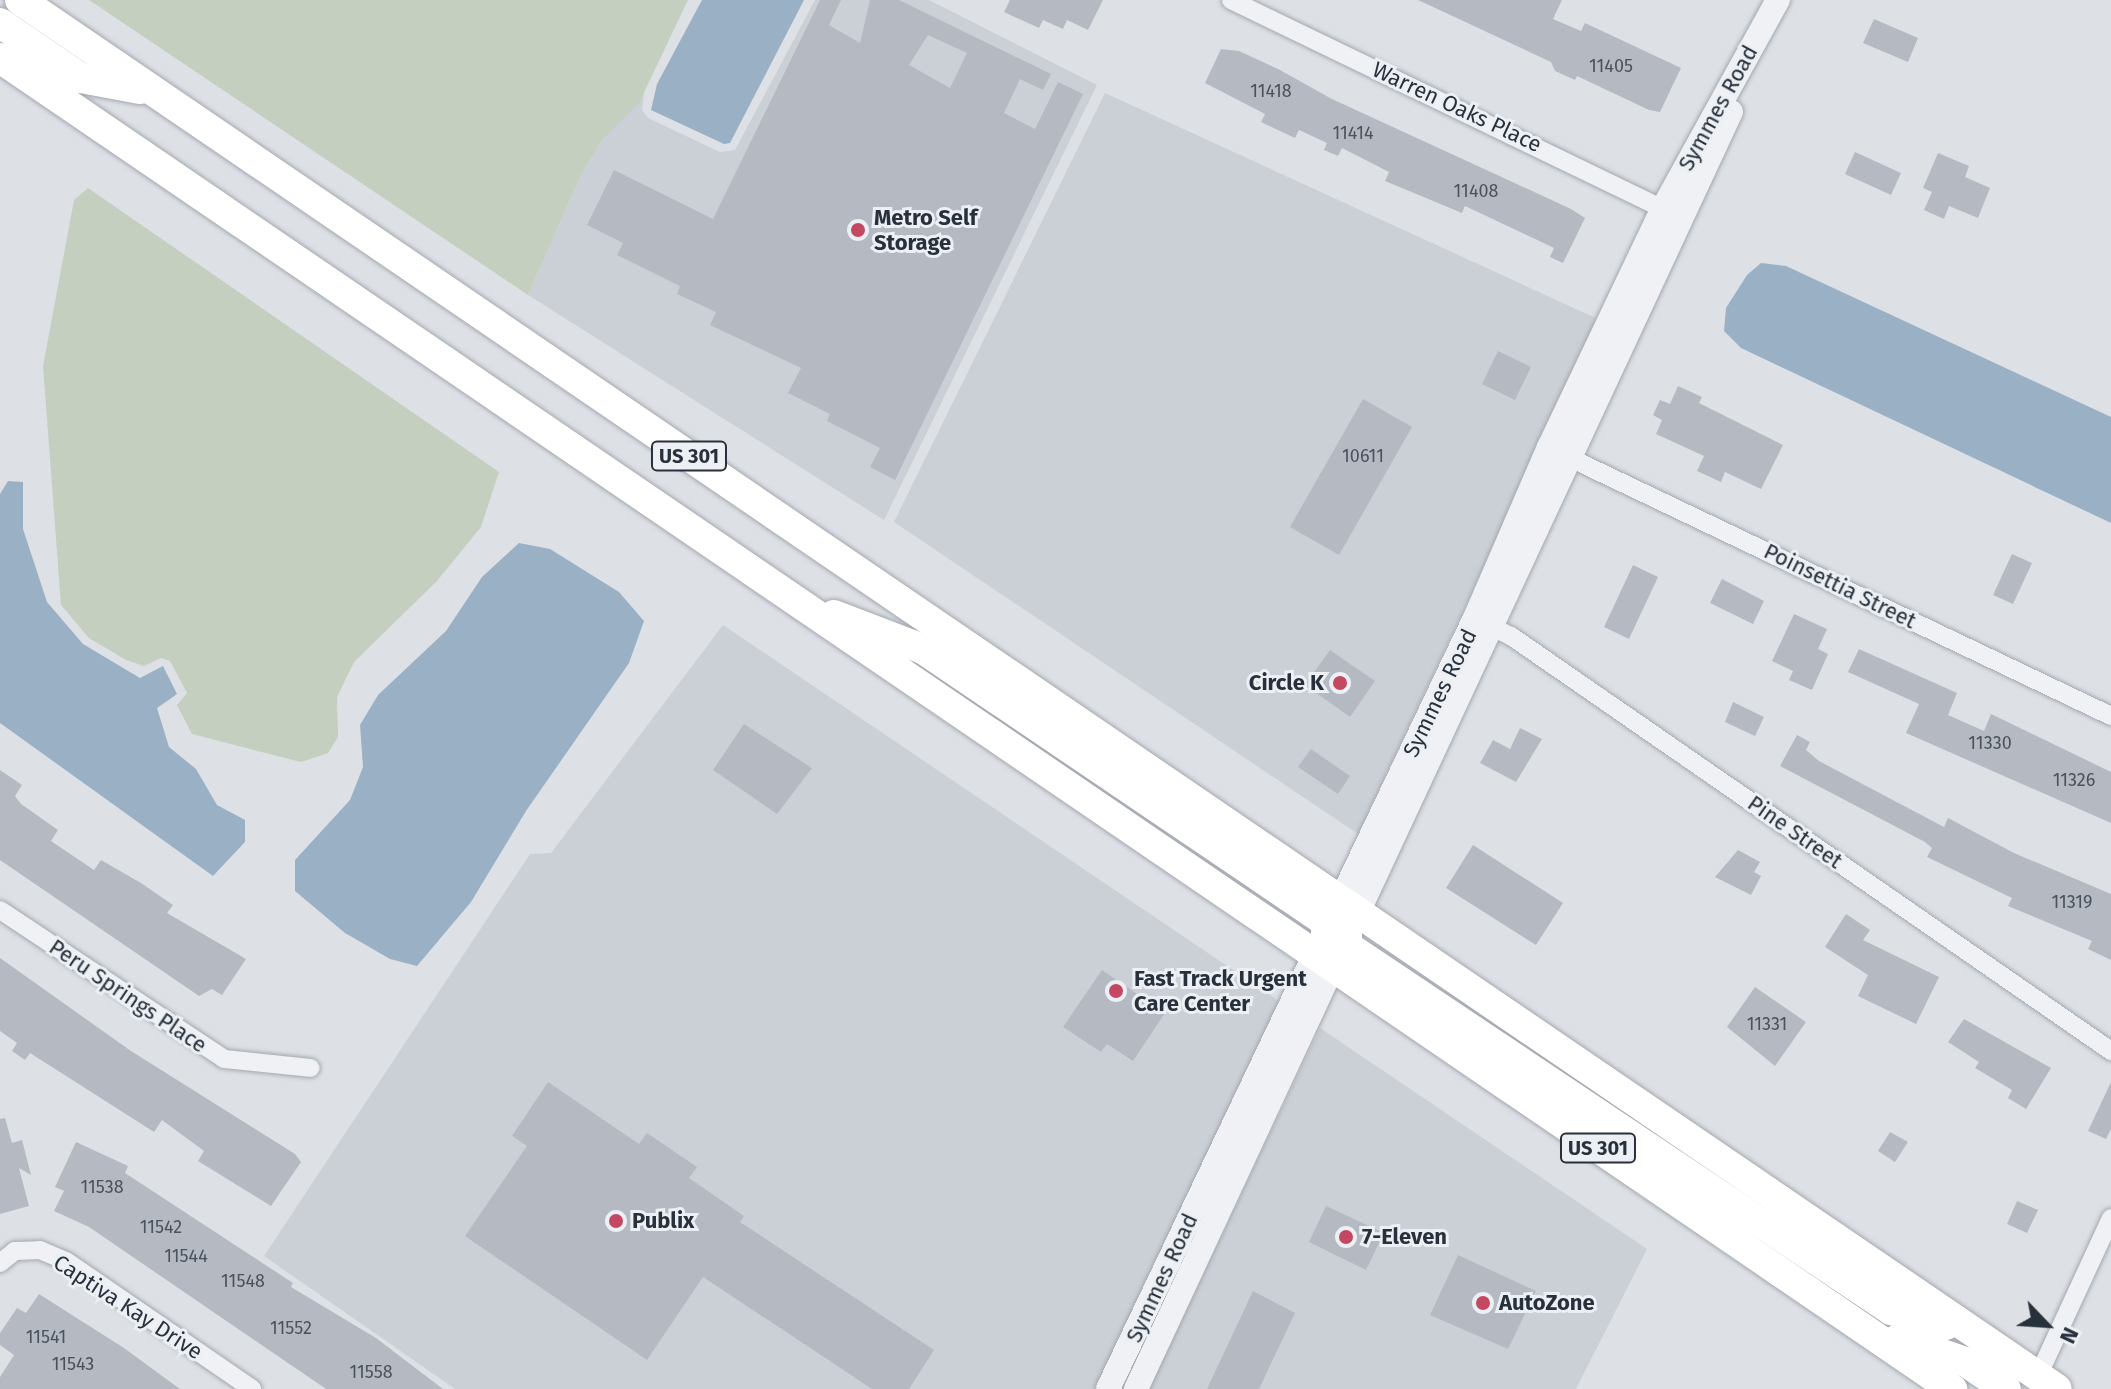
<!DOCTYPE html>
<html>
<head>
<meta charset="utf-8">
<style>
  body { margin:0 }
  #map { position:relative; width:2111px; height:1389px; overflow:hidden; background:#dde1e6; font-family:"Fira Sans",sans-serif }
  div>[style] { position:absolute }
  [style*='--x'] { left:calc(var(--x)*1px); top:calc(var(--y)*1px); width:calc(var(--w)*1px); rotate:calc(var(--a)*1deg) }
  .built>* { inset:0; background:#cbd0d7 }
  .green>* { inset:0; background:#c4cfbf }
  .water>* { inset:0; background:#9ab0c4 }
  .building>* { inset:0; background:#b5bac2 }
  .roads { filter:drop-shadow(0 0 2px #a3a8af) drop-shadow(0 0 2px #a3a8af) }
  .minor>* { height:18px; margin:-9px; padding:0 9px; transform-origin:9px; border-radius:9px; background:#eff1f4 }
  .tertiary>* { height:24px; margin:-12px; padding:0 12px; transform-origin:12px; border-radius:12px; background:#eff1f4 }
  .primary>* { height:30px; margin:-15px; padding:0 15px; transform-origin:15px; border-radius:15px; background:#fff }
  .dots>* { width:22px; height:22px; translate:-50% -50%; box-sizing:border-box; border:4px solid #ecf0f4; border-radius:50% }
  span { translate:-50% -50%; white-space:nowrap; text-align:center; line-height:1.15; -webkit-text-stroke:6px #ecf0f4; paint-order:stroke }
  .number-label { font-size:18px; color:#4a525d }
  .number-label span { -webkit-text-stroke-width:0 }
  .shield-label span { padding:2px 6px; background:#ecf0f4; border:2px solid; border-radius:6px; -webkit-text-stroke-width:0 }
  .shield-label { font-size:20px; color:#27303b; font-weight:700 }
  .street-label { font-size:22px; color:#27303b }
  .poi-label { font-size:22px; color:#27303b; font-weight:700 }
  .left { translate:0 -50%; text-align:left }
  .right { translate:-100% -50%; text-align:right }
  .north { position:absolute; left:2007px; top:1285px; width:80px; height:80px; -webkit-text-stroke:6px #ecf0f4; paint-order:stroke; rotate:115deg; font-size:22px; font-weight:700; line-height:32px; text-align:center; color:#27303b }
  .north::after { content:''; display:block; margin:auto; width:28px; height:36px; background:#27303b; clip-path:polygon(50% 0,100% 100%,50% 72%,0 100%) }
</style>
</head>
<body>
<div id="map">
  <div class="built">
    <div style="clip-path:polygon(815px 0,929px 0,1097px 85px,884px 520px,528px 295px,581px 175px,603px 139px,644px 93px,642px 110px,648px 118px,720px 152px,735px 150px)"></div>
    <div style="clip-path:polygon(1105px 93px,1600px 320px,1358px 834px,894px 522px)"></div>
    <div style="clip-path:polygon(723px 625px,1279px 1001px,1095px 1389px,455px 1389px,264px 1256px,530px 854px,551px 853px)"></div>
    <div style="clip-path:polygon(1320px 1028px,1647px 1249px,1576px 1389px,1149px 1389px)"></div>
  </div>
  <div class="green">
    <div style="clip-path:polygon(89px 0,688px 0,639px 103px,603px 139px,581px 175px,528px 295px)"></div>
    <div style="clip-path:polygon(88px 188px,499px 472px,481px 527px,437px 581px,354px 662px,337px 697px,338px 737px,328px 753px,301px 762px,192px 734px,177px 705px,187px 693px,170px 661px,161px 658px,144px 666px,126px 660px,89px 638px,61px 605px,43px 366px,74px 200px)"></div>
  </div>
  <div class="water">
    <div style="clip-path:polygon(702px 0,804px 0,730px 143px,724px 144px,651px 110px,657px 84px)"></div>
    <div style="clip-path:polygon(1761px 263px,1786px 266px,2111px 417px,2111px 523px,1741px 348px,1724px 331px,1726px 308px,1747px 275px)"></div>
    <div style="clip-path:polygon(8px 481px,23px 482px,23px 529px,47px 602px,83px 644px,140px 678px,163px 666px,177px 694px,157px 708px,169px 747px,196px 769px,217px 805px,245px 820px,245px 842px,213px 876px,0 723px,0 494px)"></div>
    <div style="clip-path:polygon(519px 543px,550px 549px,619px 592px,644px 621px,629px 663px,526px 811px,471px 902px,417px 966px,390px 959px,345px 933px,295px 891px,295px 860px,350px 800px,363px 767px,360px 725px,378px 695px,446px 631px,482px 577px)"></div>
  </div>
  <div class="building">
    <div style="clip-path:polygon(evenodd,820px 0,841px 0,829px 25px,860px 43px,870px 0,899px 0,1051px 74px,1043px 90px,1020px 79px,1004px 113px,1035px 129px,1058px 82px,1083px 94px,895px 480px,870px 467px,880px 448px,827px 421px,830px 414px,788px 393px,801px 368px,710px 325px,716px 312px,677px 294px,680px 286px,617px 255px,623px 243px,587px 225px,614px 170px,713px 219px,820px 0,928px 35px,967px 53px,950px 88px,909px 65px,928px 35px)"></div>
    <div style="clip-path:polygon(1010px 0,1103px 0,1088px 30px,1067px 20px,1063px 29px,1043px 20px,1039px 28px,1004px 12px)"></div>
    <div style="clip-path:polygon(1418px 0,1562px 0,1553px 19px,1581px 31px,1585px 23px,1681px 68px,1660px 112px,1649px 110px,1577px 76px,1575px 80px,1555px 71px,1551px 62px)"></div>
    <div style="clip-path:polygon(1874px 19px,1918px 38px,1908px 62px,1863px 43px)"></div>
    <div style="clip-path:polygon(1221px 49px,1239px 51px,1280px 70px,1332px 99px,1571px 209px,1585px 218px,1563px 263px,1550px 257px,1554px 248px,1465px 206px,1462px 213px,1385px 181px,1389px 172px,1342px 148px,1338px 156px,1324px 150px,1327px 143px,1299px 130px,1295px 138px,1261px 122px,1265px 114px,1205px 83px)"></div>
    <div style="clip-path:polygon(1855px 152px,1901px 173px,1891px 195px,1845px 174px)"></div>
    <div style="clip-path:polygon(1938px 153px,1969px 166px,1965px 177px,1990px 188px,1978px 218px,1949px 206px,1944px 219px,1924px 210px,1932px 192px,1923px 188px)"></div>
    <div style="clip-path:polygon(1498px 351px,1531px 367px,1515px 400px,1482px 384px)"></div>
    <div style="clip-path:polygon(1678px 386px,1702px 397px,1699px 403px,1783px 445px,1761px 489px,1725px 472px,1721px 482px,1697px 471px,1704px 456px,1656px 434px,1662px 420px,1653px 415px,1660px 400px,1670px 404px)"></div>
    <div style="clip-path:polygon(1363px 399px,1412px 427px,1339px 555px,1290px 527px)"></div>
    <div style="clip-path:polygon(2012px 554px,2032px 563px,2013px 604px,1993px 595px)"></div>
    <div style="clip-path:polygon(1633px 565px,1658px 577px,1629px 639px,1604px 627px)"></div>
    <div style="clip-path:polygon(1722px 579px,1764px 601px,1753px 624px,1710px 603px)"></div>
    <div style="clip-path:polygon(1794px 614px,1827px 629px,1818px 649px,1828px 654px,1812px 690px,1789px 680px,1793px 671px,1772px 661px)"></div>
    <div style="clip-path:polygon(1859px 649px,1957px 693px,1948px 715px,1984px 731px,1991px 714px,2111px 772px,2111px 823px,1906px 733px,1919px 704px,1848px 672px)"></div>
    <div style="clip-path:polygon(1330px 650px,1375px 681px,1350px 717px,1305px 685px)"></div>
    <div style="clip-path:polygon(1733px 702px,1764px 717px,1755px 736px,1725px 722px)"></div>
    <div style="clip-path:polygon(744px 724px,812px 768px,777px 814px,713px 770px)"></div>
    <div style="clip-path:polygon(1520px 728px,1542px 739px,1516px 782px,1480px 763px,1493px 740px,1510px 749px)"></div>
    <div style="clip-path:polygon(1797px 735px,1810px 742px,1806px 750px,1819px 761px,1944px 827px,1948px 818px,2014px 853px,2111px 894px,2111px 960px,2088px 949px,2092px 941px,2008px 906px,2012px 898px,1927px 857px,1932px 848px,1925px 842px,1780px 766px)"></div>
    <div style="clip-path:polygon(1311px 749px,1350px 776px,1338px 794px,1298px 767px)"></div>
    <div style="clip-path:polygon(0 770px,22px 785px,15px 796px,21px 804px,58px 830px,51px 841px,94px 870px,101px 860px,141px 883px,173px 905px,167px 913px,246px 959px,222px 995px,212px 989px,199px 996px,0 860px)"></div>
    <div style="clip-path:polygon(1473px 845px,1563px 903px,1536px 945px,1446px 888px)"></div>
    <div style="clip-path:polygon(1738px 850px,1760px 862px,1754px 872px,1761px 876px,1751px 895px,1715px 877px)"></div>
    <div style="clip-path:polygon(1846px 914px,1870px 930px,1863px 940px,1939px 977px,1916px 1024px,1858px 996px,1868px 975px,1825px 947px)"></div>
    <div style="clip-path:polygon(0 958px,131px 1051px,295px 1154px,301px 1162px,271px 1206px,198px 1161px,204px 1151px,162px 1120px,154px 1132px,30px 1053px,25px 1060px,12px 1051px,17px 1043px,0 1031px)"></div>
    <div style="clip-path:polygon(1102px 970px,1165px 1013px,1133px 1061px,1107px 1044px,1101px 1052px,1063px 1027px)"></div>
    <div style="clip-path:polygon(1755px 987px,1806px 1022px,1775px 1066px,1727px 1027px)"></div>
    <div style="clip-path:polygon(1964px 1019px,2051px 1068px,2026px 1109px,2008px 1098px,2012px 1090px,1975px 1068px,1979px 1062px,1948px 1042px)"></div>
    <div style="clip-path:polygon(548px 1082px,639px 1144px,647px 1133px,697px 1167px,689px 1178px,744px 1216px,740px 1222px,934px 1350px,909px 1389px,872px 1389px,703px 1277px,647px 1360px,465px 1236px,527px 1146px,512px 1136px)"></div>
    <div style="clip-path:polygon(2111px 1082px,2111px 1129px,2106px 1139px,2088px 1131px)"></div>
    <div style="clip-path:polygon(5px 1118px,12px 1143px,22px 1140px,31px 1175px,19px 1168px,29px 1206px,0 1214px,0 1119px)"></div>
    <div style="clip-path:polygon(1890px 1132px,1908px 1142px,1895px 1162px,1878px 1151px)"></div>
    <div style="clip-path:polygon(76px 1142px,128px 1166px,125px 1173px,293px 1283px,291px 1287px,376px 1338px,443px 1389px,326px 1389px,89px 1227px,54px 1211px,64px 1191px,55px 1187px)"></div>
    <div style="clip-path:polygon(2017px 1201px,2038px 1210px,2027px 1233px,2007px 1224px)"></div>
    <div style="clip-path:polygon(1326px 1206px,1384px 1233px,1366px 1270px,1309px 1242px)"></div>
    <div style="clip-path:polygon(1458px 1255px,1536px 1291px,1508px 1349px,1430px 1315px)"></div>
    <div style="clip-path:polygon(1253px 1291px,1295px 1313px,1259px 1389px,1207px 1389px)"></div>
    <div style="clip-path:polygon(39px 1294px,124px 1348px,180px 1389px,0 1389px,0 1377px,14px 1355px,0 1345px,0 1333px,17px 1308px,26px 1313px)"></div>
  </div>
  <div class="roads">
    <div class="minor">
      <div style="--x:1231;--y:0;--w:489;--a:25.8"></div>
      <div style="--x:1568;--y:457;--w:602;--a:25.5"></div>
      <div style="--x:1483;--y:622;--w:31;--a:27"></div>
      <div style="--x:1511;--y:636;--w:730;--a:34.67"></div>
      <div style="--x:0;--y:910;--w:269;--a:33.6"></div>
      <div style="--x:224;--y:1059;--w:87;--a:5.9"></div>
      <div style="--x:0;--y:1263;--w:19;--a:-39"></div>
      <div style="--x:15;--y:1251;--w:25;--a:-2"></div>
      <div style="--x:40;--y:1250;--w:28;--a:23"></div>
      <div style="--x:66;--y:1261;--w:226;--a:34.5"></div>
      <div style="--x:2038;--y:1376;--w:174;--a:-65.2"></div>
    </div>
    <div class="tertiary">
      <div style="--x:1108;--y:1389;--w:854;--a:-64.55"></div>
      <div style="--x:1475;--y:618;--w:186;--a:-66.6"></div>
      <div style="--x:1549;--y:447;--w:265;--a:-64.5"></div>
      <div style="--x:1663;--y:208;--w:238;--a:-61.1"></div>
      <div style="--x:1136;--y:1389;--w:1409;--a:-65.02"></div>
    </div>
    <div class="primary">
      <div style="--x:20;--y:0;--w:2465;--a:34.29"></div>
      <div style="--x:0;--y:23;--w:98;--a:34.2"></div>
      <div style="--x:81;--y:78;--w:60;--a:10.6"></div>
      <div style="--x:0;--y:58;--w:2363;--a:34.29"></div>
      <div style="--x:834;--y:615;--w:95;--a:20.9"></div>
      <div style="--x:923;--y:649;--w:512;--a:34.09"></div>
      <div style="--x:1326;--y:932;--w:680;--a:33.78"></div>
      <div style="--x:1891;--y:1310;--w:57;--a:15.3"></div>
      <div style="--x:1898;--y:1339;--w:72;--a:18.7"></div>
      <div style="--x:1966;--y:1362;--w:48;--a:34"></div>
    </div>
  </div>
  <div class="dots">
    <div style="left:858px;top:230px;background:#c44861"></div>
    <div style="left:1340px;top:683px;background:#c44861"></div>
    <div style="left:1116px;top:991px;background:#c44861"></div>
    <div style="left:616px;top:1221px;background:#c44861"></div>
    <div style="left:1346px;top:1237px;background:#c44861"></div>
    <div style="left:1483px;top:1303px;background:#c44861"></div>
  </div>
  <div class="number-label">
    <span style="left:1611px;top:66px">11405</span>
    <span style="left:1271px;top:91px">11418</span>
    <span style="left:1353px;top:133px">11414</span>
    <span style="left:1476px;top:191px">11408</span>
    <span style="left:1363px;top:456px">10611</span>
    <span style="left:1990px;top:743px">11330</span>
    <span style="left:2074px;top:780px">11326</span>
    <span style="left:2072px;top:902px">11319</span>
    <span style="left:1767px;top:1024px">11331</span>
    <span style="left:102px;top:1187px">11538</span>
    <span style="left:161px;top:1227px">11542</span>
    <span style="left:186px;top:1256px">11544</span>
    <span style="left:243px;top:1281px">11548</span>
    <span style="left:291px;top:1328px">11552</span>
    <span style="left:46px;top:1337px">11541</span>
    <span style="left:73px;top:1364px">11543</span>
    <span style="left:371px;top:1372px">11558</span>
  </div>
  <div class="shield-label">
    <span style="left:689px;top:456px">US 301</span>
    <span style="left:1598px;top:1148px">US 301</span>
  </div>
  <div class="street-label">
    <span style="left:1457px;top:107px;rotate:25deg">Warren Oaks Place</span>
    <span style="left:1718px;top:108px;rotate:-61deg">Symmes Road</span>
    <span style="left:1840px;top:586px;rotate:26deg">Poinsettia Street</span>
    <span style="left:1440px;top:693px;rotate:-64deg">Symmes Road</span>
    <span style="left:1795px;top:832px;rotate:35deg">Pine Street</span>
    <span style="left:128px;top:996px;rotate:34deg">Peru Springs Place</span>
    <span style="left:1162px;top:1278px;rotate:-65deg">Symmes Road</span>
    <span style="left:128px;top:1307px;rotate:33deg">Captiva Kay Drive</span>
  </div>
  <div class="poi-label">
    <span class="left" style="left:874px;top:230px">Metro Self<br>Storage</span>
    <span class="right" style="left:1324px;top:683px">Circle K</span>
    <span class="left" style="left:1134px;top:991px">Fast Track Urgent<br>Care Center</span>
    <span class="left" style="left:632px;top:1221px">Publix</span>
    <span class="left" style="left:1362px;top:1237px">7-Eleven</span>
    <span class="left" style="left:1499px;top:1303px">AutoZone</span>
  </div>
  <div class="north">N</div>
</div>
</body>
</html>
